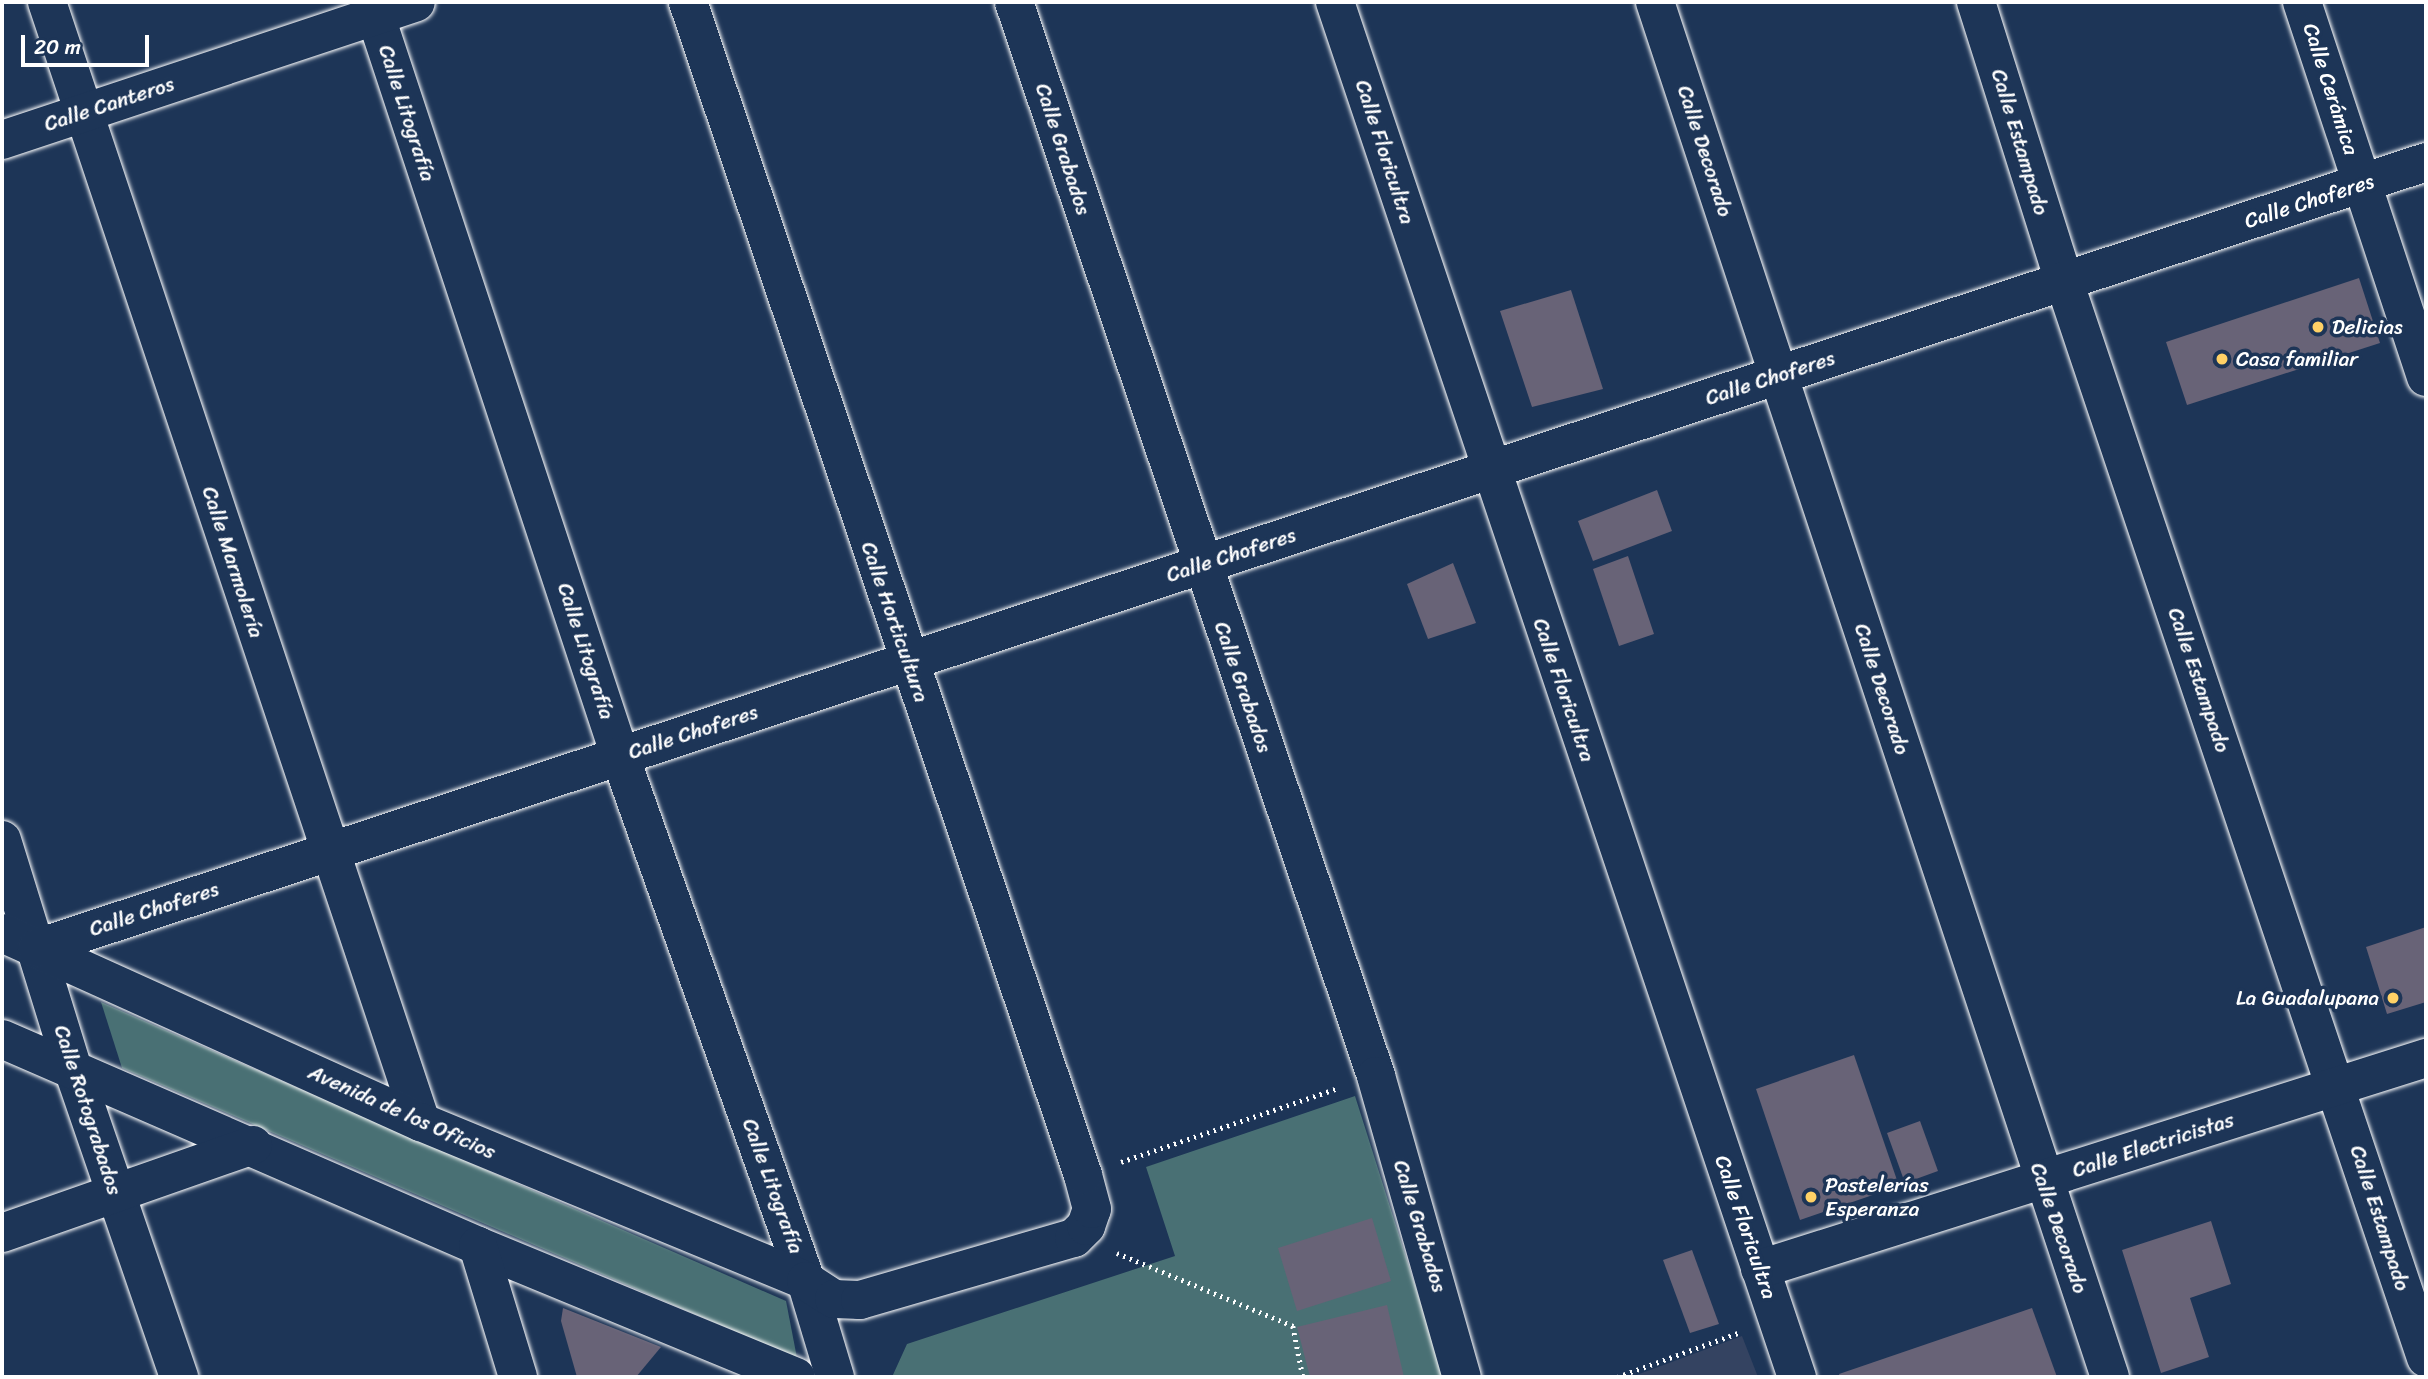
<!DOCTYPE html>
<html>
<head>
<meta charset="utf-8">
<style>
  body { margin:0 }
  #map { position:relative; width:2428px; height:1379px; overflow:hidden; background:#1d3557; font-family:Sriracha,sans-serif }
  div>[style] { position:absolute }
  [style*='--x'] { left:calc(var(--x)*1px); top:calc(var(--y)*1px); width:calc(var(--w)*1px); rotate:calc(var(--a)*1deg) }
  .built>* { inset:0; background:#344361 }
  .green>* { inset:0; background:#497074 }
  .building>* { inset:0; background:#686377 }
  .path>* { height:4.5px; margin-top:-2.25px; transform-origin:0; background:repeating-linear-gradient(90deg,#fff 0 2px,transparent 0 7px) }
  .roads { filter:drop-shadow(0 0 2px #fff) drop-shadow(0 0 2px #fff) }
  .minor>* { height:38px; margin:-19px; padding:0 19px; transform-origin:19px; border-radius:19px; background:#1d3557 }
  .dots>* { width:19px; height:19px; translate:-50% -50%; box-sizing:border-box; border:4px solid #1d3557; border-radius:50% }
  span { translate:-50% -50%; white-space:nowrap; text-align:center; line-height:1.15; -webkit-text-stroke:7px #1d3557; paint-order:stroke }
  .street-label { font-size:21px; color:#fff }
  .poi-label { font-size:21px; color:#fff }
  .left { translate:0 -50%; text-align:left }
  .right { translate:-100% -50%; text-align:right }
  .frame { position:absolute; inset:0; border:4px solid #fff; pointer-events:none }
  .scale { position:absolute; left:21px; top:35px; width:128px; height:32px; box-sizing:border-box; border:4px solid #fff; border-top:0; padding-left:9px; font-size:21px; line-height:24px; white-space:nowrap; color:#fff; -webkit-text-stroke:5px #1d3557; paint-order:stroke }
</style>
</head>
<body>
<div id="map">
  <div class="built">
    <div style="clip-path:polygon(1742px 1336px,1758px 1377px,1631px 1377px)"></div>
  </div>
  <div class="green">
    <div style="clip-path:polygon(101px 1002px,786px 1301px,797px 1358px,122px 1068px)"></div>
    <div style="clip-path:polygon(1355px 1096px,1444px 1377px,892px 1377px,907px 1344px,1175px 1256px,1146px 1167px)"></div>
  </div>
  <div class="building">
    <div style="clip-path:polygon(2359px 278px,2380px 343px,2187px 405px,2166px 342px)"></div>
    <div style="clip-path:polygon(1571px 290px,1603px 389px,1532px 407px,1500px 311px)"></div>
    <div style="clip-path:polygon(1657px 490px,1672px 531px,1593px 561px,1578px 521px)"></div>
    <div style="clip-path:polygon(1628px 556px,1654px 634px,1619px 646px,1593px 569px)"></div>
    <div style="clip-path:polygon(1453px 563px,1476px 623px,1428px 639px,1407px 584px)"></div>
    <div style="clip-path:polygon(2426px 927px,2426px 1002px,2387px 1014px,2366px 947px)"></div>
    <div style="clip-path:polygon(1854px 1055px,1899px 1186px,1800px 1220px,1756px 1089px)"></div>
    <div style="clip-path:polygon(1920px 1121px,1938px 1171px,1905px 1183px,1887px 1133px)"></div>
    <div style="clip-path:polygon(1372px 1218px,1391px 1281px,1297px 1311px,1278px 1248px)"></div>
    <div style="clip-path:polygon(2211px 1221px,2231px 1284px,2190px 1298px,2209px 1357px,2161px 1373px,2122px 1250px)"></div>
    <div style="clip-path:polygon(1692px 1250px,1719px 1324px,1690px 1333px,1663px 1260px)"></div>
    <div style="clip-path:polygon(1387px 1305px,1404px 1377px,1310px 1377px,1297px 1327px)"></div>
    <div style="clip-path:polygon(563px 1308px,661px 1347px,636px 1377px,577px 1377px,561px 1321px)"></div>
    <div style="clip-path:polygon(2032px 1308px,2057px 1377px,1840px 1377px,1839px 1374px)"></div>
  </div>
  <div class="path">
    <div style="--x:1121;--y:1162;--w:229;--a:-18.8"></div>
    <div style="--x:1117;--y:1253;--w:191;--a:22.5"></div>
    <div style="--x:1293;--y:1326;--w:52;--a:78.9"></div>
    <div style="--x:1617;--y:1377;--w:129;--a:-20"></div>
  </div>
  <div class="roads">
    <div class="minor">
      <div style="--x:47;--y:2;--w:1181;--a:71.53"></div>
      <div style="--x:371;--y:2;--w:794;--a:71.72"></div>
      <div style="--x:620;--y:756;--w:557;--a:70.49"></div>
      <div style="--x:806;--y:1281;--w:100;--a:73.2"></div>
      <div style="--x:1014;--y:2;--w:1133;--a:71.37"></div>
      <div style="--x:1376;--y:1076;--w:313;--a:74.1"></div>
      <div style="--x:1335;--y:2;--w:1451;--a:71.43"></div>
      <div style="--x:1655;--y:2;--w:1448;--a:71.69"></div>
      <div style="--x:1976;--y:2;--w:293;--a:72.5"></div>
      <div style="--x:2064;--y:281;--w:1136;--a:71.42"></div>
      <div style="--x:2302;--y:2;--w:395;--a:71.7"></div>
      <div style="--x:2;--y:140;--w:436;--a:-18.4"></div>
      <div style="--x:2;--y:840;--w:240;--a:72.8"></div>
      <div style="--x:73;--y:1069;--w:326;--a:71"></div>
      <div style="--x:2;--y:933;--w:460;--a:24.3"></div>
      <div style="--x:421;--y:1122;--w:417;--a:22.4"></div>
      <div style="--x:806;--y:1281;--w:33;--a:33"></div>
      <div style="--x:834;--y:1299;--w:26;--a:2"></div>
      <div style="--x:860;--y:1300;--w:223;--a:-16.2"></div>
      <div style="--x:1074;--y:1238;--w:17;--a:-45"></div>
      <div style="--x:1086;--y:1226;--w:18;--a:-71"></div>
      <div style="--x:1092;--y:1209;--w:35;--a:-105"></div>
      <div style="--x:1083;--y:1175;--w:1238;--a:-108.61"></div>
      <div style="--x:37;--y:948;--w:2515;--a:-18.21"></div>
      <div style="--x:2;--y:1039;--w:519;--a:23.5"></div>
      <div style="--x:478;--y:1246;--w:344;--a:22.4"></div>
      <div style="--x:2;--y:1233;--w:266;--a:-19.3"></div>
      <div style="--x:478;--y:1246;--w:137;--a:73"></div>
      <div style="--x:1760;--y:1269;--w:699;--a:-17.58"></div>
    </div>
  </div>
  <div class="dots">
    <div style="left:2318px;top:327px;background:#ffd166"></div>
    <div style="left:2222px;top:359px;background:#ffd166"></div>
    <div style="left:2393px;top:998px;background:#ffd166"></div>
    <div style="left:1811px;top:1197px;background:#ffd166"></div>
  </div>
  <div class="street-label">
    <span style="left:2331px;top:89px;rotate:72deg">Calle Cerámica</span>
    <span style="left:109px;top:104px;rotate:-18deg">Calle Canteros</span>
    <span style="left:407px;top:113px;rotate:72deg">Calle Litografía</span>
    <span style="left:2020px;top:142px;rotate:73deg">Calle Estampado</span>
    <span style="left:1063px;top:149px;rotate:72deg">Calle Grabados</span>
    <span style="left:1705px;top:151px;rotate:72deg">Calle Decorado</span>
    <span style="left:1385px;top:152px;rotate:72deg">Calle Floricultra</span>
    <span style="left:2309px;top:201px;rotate:-18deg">Calle Choferes</span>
    <span style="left:1770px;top:378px;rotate:-18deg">Calle Choferes</span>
    <span style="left:1231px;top:555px;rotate:-18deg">Calle Choferes</span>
    <span style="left:233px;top:562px;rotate:72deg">Calle Marmolería</span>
    <span style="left:895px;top:622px;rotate:71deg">Calle Horticultura</span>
    <span style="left:586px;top:651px;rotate:72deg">Calle Litografía</span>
    <span style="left:2199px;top:680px;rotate:71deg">Calle Estampado</span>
    <span style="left:1243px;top:687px;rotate:71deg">Calle Grabados</span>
    <span style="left:1882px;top:689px;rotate:72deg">Calle Decorado</span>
    <span style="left:1564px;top:690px;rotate:71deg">Calle Floricultra</span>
    <span style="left:693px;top:732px;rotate:-18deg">Calle Choferes</span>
    <span style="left:154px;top:909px;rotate:-18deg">Calle Choferes</span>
    <span style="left:88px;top:1110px;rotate:72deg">Calle Rotograbados</span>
    <span style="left:402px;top:1112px;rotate:24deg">Avenida de los Oficios</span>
    <span style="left:2153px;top:1145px;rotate:-18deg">Calle Electricistas</span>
    <span style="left:773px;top:1186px;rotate:70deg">Calle Litografía</span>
    <span style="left:2380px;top:1218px;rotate:72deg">Calle Estampado</span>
    <span style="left:1420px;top:1226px;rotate:73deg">Calle Grabados</span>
    <span style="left:1746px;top:1227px;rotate:71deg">Calle Floricultra</span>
    <span style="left:2059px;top:1228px;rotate:71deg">Calle Decorado</span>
  </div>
  <div class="poi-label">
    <span class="left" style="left:2332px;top:327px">Delicias</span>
    <span class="left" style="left:2236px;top:359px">Casa familiar</span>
    <span class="right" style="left:2379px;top:998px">La Guadalupana</span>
    <span class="left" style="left:1825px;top:1197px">Pastelerías<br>Esperanza</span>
  </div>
  <div class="frame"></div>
  <div class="scale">20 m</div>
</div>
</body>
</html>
